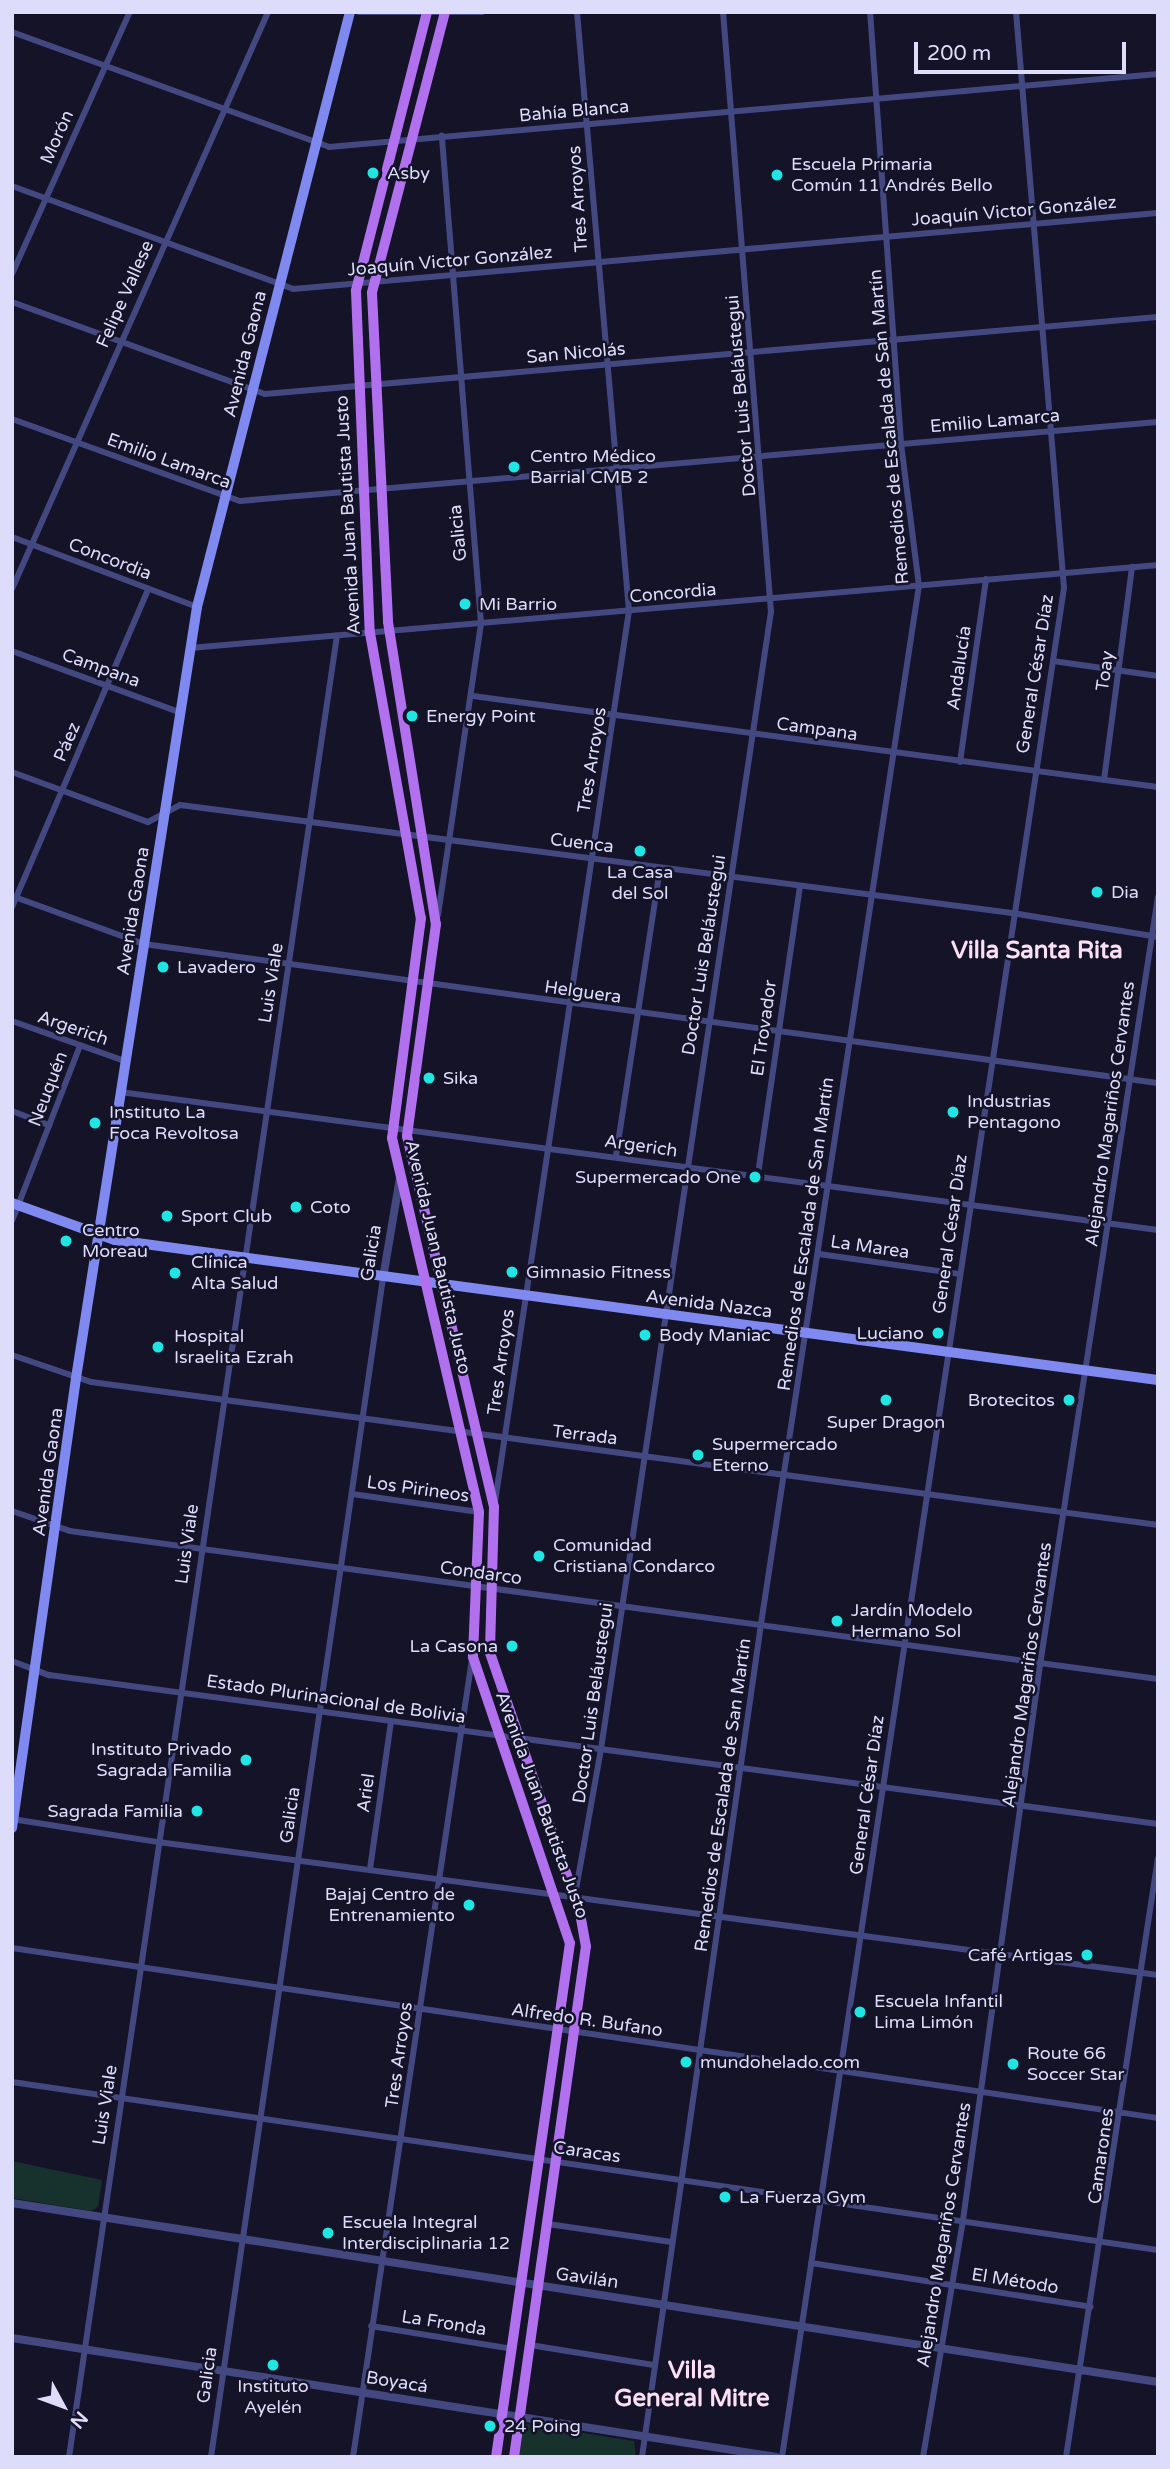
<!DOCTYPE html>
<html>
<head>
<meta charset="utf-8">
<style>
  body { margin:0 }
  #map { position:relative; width:1170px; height:2469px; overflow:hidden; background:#141327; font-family:"Varela Round",sans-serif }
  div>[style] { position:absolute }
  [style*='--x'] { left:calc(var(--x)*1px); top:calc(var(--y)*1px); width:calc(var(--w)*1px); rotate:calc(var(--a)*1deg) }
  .green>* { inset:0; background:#17312d }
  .minor>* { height:6px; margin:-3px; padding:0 3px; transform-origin:3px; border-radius:3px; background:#444881 }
  .tertiary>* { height:8px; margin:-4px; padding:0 4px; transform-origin:4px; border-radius:4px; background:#444881 }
  .secondary>* { height:10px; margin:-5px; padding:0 5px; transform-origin:5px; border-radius:5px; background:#7f89f0 }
  .primary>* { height:10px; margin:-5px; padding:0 5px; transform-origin:5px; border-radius:5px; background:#b171ef }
  .dots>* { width:19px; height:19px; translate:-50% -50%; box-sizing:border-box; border:4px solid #141327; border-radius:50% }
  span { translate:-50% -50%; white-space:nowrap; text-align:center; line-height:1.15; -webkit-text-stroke:5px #141327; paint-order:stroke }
  .street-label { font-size:18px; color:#ddddfb }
  .poi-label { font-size:18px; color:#ddddfb }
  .left { translate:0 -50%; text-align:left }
  .right { translate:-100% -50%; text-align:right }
  .district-label { font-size:24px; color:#fbdff4; font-weight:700 }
  .frame { position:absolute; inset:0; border:14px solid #ddddfb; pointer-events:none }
  .north { position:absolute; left:28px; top:2371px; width:70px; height:70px; -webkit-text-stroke:5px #141327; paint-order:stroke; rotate:131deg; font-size:19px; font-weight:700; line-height:28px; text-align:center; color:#ddddfb }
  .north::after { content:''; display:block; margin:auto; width:24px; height:32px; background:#ddddfb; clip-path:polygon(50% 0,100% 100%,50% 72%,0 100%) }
  .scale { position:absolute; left:914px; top:42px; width:212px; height:32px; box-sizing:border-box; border:4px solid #ddddfb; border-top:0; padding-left:9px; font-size:21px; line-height:24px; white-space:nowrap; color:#ddddfb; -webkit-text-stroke:5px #141327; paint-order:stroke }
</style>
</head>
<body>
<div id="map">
  <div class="green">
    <div style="clip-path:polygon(12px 2161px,102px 2180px,98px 2207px,91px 2211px,12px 2198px)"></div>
    <div style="clip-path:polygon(527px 2424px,634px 2441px,636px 2457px,519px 2457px,523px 2428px)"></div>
  </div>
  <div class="minor">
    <div style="--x:359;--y:12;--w:123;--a:0"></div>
    <div style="--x:12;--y:32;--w:337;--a:19.9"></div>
    <div style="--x:329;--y:147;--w:832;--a:-5.03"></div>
    <div style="--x:12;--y:186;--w:299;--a:20.1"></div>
    <div style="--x:293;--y:289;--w:868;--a:-5.02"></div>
    <div style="--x:12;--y:274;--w:287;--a:-65.8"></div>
    <div style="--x:12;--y:302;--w:269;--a:20"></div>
    <div style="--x:265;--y:394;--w:896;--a:-4.93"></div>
    <div style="--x:12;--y:419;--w:242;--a:19.8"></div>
    <div style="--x:240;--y:501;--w:921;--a:-4.92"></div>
    <div style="--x:12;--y:537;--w:198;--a:20.7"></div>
    <div style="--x:12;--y:589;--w:631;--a:-66.07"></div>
    <div style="--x:190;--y:648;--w:972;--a:-4.9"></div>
    <div style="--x:12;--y:651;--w:178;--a:20.1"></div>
    <div style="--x:1053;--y:661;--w:106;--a:8.1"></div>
    <div style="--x:473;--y:696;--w:691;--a:7.57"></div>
    <div style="--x:960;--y:762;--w:185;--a:-81.9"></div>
    <div style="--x:12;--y:772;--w:145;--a:20.2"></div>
    <div style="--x:148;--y:822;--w:36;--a:-28"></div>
    <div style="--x:180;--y:805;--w:839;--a:7.4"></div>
    <div style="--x:1012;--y:913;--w:148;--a:9.3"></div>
    <div style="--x:1104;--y:780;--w:215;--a:-82.5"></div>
    <div style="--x:12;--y:896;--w:140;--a:20"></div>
    <div style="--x:144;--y:944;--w:1023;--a:7.81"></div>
    <div style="--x:12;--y:907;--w:346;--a:-66.8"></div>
    <div style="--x:438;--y:915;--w:295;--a:-81.6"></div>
    <div style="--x:481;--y:623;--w:489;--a:-94.6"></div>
    <div style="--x:12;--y:1021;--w:120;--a:19.5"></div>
    <div style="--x:120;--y:1092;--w:1047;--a:7.57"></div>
    <div style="--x:12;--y:1111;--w:40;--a:21"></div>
    <div style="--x:616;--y:1156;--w:291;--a:-81.3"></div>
    <div style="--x:758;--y:1174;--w:291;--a:-81.7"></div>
    <div style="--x:12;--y:1221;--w:188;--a:-68.8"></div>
    <div style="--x:819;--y:1254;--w:141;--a:8.1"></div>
    <div style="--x:12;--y:1355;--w:83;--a:18.9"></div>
    <div style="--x:91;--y:1382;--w:1077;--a:7.63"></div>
    <div style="--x:352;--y:1494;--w:128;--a:8.1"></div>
    <div style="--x:495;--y:1502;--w:901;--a:-81.45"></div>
    <div style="--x:629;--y:611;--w:601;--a:-94.96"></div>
    <div style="--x:12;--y:1511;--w:61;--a:19"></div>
    <div style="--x:70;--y:1531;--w:1098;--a:7.75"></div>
    <div style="--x:12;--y:1661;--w:40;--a:21"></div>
    <div style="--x:49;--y:1675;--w:1119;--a:7.65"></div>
    <div style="--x:12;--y:1819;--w:148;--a:9"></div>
    <div style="--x:158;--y:1842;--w:1009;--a:7.58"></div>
    <div style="--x:370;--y:1869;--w:149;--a:-81.9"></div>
    <div style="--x:575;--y:1895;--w:148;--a:-79.9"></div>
    <div style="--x:601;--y:1749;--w:1150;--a:-81.5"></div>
    <div style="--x:771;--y:612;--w:602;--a:-94.57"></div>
    <div style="--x:12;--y:1948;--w:1159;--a:8.44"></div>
    <div style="--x:12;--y:2082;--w:1158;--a:8.34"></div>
    <div style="--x:548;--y:2224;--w:125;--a:8.3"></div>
    <div style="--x:811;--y:2263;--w:283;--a:8.9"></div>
    <div style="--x:371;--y:2326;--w:144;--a:9.2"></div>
    <div style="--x:530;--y:2345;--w:125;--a:9.2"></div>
    <div style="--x:69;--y:2457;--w:1841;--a:-81.63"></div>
    <div style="--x:211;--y:2457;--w:1191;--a:-81.7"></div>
    <div style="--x:353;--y:2457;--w:807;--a:-81.52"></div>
    <div style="--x:642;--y:2457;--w:841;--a:-81.87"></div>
    <div style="--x:761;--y:1624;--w:1050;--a:-81.35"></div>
    <div style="--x:919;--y:586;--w:144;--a:-97.2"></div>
    <div style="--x:901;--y:443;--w:432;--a:-94.1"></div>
    <div style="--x:782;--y:2457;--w:1890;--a:-81.42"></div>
    <div style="--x:1064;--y:588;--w:578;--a:-94.76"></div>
    <div style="--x:923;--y:2457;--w:240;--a:-80.4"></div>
    <div style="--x:963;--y:2220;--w:560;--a:-82.1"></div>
    <div style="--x:1040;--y:1665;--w:777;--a:-81.27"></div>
    <div style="--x:1066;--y:2457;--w:606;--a:-81.27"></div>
  </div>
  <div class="tertiary">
    <div style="--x:383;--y:1278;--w:102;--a:-80.4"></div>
    <div style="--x:12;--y:2203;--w:1160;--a:8.88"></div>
    <div style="--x:12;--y:2338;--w:774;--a:8.84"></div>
  </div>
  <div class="secondary">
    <div style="--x:12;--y:1203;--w:109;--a:19.8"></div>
    <div style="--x:115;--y:1240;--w:1052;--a:7.65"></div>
    <div style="--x:12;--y:1828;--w:455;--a:-81.9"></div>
    <div style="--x:76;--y:1378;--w:780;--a:-81.08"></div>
    <div style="--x:197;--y:607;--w:614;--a:-75.58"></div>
  </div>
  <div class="primary">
    <div style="--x:427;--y:12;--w:288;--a:104.3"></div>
    <div style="--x:356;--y:291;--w:342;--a:87.7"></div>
    <div style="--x:370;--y:633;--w:290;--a:79.9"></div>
    <div style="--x:421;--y:918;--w:222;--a:97.5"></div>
    <div style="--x:392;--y:1138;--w:384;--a:76.9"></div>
    <div style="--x:479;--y:1512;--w:145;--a:92.4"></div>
    <div style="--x:473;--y:1657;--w:302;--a:71.3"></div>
    <div style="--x:570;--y:1943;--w:519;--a:98.19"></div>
    <div style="--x:445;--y:12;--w:290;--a:104.6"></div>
    <div style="--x:372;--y:293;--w:329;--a:87.2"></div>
    <div style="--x:388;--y:622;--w:306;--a:81"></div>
    <div style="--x:436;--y:924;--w:214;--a:97.8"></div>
    <div style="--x:407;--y:1136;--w:381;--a:76.8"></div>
    <div style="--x:494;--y:1507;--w:146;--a:91.6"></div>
    <div style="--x:490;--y:1653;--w:275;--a:70.9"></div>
    <div style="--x:580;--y:1913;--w:34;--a:80"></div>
    <div style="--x:586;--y:1946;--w:516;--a:98.02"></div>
  </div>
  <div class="dots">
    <div style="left:373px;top:173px;background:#1fe5e3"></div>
    <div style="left:777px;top:175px;background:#1fe5e3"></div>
    <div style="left:514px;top:467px;background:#1fe5e3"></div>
    <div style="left:465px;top:604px;background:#1fe5e3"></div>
    <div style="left:412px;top:716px;background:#1fe5e3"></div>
    <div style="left:640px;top:851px;background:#1fe5e3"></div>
    <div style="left:1097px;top:892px;background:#1fe5e3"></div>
    <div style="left:163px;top:967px;background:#1fe5e3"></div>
    <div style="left:429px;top:1078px;background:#1fe5e3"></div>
    <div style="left:953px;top:1112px;background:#1fe5e3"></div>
    <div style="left:95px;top:1123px;background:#1fe5e3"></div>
    <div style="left:755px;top:1177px;background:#1fe5e3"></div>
    <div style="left:296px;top:1207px;background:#1fe5e3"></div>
    <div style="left:167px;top:1216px;background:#1fe5e3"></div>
    <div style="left:66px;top:1241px;background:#1fe5e3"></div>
    <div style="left:512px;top:1272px;background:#1fe5e3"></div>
    <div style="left:175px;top:1273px;background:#1fe5e3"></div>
    <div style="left:938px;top:1333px;background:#1fe5e3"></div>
    <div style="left:645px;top:1335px;background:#1fe5e3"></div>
    <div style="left:158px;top:1347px;background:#1fe5e3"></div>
    <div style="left:886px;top:1400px;background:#1fe5e3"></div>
    <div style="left:1069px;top:1400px;background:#1fe5e3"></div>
    <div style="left:698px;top:1455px;background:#1fe5e3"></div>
    <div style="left:539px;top:1556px;background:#1fe5e3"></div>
    <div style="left:837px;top:1621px;background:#1fe5e3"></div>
    <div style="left:512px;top:1646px;background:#1fe5e3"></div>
    <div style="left:246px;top:1760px;background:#1fe5e3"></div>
    <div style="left:197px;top:1811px;background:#1fe5e3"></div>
    <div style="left:469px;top:1905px;background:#1fe5e3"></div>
    <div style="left:1087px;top:1955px;background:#1fe5e3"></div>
    <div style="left:860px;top:2012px;background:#1fe5e3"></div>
    <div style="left:686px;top:2062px;background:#1fe5e3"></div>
    <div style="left:1013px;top:2064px;background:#1fe5e3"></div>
    <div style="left:725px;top:2197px;background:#1fe5e3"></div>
    <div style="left:328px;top:2233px;background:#1fe5e3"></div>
    <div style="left:273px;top:2365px;background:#1fe5e3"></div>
    <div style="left:490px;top:2426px;background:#1fe5e3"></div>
  </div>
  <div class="street-label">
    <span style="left:574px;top:111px;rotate:-5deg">Bahía Blanca</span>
    <span style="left:57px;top:137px;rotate:-66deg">Morón</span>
    <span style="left:578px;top:199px;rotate:-94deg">Tres Arroyos</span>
    <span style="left:1014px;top:211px;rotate:-5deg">Joaquín Victor González</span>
    <span style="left:450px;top:261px;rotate:-5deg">Joaquín Victor González</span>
    <span style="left:125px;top:294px;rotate:-66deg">Felipe Vallese</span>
    <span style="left:576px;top:353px;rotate:-5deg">San Nicolás</span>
    <span style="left:245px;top:354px;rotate:-76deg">Avenida Gaona</span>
    <span style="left:741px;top:396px;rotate:-95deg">Doctor Luis Beláustegui</span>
    <span style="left:995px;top:421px;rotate:-5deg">Emilio Lamarca</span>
    <span style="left:889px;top:427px;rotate:-95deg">Remedios de Escalada de San Martín</span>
    <span style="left:169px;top:461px;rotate:20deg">Emilio Lamarca</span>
    <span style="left:348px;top:515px;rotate:-93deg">Avenida Juan Bautista Justo</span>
    <span style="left:458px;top:533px;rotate:-96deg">Galicia</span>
    <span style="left:110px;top:559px;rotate:21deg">Concordia</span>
    <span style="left:673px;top:593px;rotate:-5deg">Concordia</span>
    <span style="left:101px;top:668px;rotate:20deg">Campana</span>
    <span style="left:959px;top:668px;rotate:-82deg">Andalucía</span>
    <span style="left:1105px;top:671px;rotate:-82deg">Toay</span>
    <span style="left:1035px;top:674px;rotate:-81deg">General César Díaz</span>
    <span style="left:817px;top:729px;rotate:8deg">Campana</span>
    <span style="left:67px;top:742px;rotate:-67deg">Páez</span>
    <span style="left:592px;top:760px;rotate:-81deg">Tres Arroyos</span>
    <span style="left:582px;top:843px;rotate:7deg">Cuenca</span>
    <span style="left:133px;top:911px;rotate:-81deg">Avenida Gaona</span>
    <span style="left:704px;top:955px;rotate:-81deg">Doctor Luis Beláustegui</span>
    <span style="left:271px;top:983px;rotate:-81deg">Luis Viale</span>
    <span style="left:583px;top:992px;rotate:8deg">Helguera</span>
    <span style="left:73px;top:1028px;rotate:19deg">Argerich</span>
    <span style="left:764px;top:1028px;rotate:-82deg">El Trovador</span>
    <span style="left:48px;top:1089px;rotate:-69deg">Neuquén</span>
    <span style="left:1110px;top:1114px;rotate:-82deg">Alejandro Magariños Cervantes</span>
    <span style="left:641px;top:1146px;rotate:8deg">Argerich</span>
    <span style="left:806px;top:1234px;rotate:-82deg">Remedios de Escalada de San Martín</span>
    <span style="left:950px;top:1234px;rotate:-82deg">General César Díaz</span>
    <span style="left:870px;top:1247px;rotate:8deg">La Marea</span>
    <span style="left:371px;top:1253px;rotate:-81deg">Galicia</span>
    <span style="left:438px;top:1257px;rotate:77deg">Avenida Juan Bautista Justo</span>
    <span style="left:709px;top:1304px;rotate:7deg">Avenida Nazca</span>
    <span style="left:501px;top:1362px;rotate:-82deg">Tres Arroyos</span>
    <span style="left:585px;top:1435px;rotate:7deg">Terrada</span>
    <span style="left:48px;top:1472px;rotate:-82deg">Avenida Gaona</span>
    <span style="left:418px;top:1489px;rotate:8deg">Los Pirineos</span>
    <span style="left:187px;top:1544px;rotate:-82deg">Luis Viale</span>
    <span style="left:481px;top:1573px;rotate:8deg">Condarco</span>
    <span style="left:1027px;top:1675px;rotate:-82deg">Alejandro Magariños Cervantes</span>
    <span style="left:336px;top:1699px;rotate:8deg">Estado Plurinacional de Bolivia</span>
    <span style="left:593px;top:1703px;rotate:-82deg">Doctor Luis Beláustegui</span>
    <span style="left:366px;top:1793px;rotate:-82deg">Ariel</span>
    <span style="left:723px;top:1795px;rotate:-82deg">Remedios de Escalada de San Martín</span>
    <span style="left:867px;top:1795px;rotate:-82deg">General César Díaz</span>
    <span style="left:542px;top:1805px;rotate:70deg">Avenida Juan Bautista Justo</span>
    <span style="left:290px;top:1815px;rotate:-82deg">Galicia</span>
    <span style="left:587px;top:2020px;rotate:8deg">Alfredo R. Bufano</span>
    <span style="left:399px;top:2055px;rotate:-82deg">Tres Arroyos</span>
    <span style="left:105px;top:2105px;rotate:-81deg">Luis Viale</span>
    <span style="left:587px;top:2152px;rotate:8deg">Caracas</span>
    <span style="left:1101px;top:2156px;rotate:-82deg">Camarones</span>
    <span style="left:944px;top:2235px;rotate:-81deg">Alejandro Magariños Cervantes</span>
    <span style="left:587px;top:2278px;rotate:8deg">Gavilán</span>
    <span style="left:1015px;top:2281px;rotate:9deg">El Método</span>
    <span style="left:444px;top:2323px;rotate:9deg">La Fronda</span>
    <span style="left:207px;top:2375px;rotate:-82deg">Galicia</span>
    <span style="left:397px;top:2382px;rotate:9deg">Boyacá</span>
  </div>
  <div class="poi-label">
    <span class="left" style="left:791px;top:175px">Escuela Primaria<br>Común 11 Andrés Bello</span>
    <span class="left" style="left:387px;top:173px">Asby</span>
    <span class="left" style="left:530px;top:467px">Centro Médico<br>Barrial CMB 2</span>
    <span class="left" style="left:479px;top:604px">Mi Barrio</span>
    <span class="left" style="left:426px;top:716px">Energy Point</span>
    <span style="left:640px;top:883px">La Casa<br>del Sol</span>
    <span class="left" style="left:1111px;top:892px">Dia</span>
    <span class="left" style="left:177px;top:967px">Lavadero</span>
    <span class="left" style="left:443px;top:1078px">Sika</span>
    <span class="left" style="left:967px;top:1112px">Industrias<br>Pentagono</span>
    <span class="left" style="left:109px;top:1123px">Instituto La<br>Foca Revoltosa</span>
    <span class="right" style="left:741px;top:1177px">Supermercado One</span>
    <span class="left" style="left:310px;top:1207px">Coto</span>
    <span class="left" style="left:181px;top:1216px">Sport Club</span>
    <span class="left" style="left:82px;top:1241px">Centro<br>Moreau</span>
    <span class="left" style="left:191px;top:1273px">Clínica<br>Alta Salud</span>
    <span class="left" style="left:526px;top:1272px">Gimnasio Fitness</span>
    <span class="right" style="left:924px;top:1333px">Luciano</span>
    <span class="left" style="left:659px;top:1335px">Body Maniac</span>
    <span class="left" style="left:174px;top:1347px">Hospital<br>Israelita Ezrah</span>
    <span class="right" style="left:1055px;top:1400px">Brotecitos</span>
    <span style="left:886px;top:1422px">Super Dragon</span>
    <span class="left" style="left:712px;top:1455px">Supermercado<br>Eterno</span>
    <span class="left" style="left:553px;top:1556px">Comunidad<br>Cristiana Condarco</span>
    <span class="left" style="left:851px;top:1621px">Jardín Modelo<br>Hermano Sol</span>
    <span class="right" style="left:498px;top:1646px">La Casona</span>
    <span class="right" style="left:232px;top:1760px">Instituto Privado<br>Sagrada Familia</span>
    <span class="right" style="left:183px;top:1811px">Sagrada Familia</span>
    <span class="right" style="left:455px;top:1905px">Bajaj Centro de<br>Entrenamiento</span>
    <span class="right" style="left:1073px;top:1955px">Café Artigas</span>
    <span class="left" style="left:874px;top:2012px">Escuela Infantil<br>Lima Limón</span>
    <span class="left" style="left:1027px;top:2064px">Route 66<br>Soccer Star</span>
    <span class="left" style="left:700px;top:2062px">mundohelado.com</span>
    <span class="left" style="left:739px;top:2197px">La Fuerza Gym</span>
    <span class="left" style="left:342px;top:2233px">Escuela Integral<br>Interdisciplinaria 12</span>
    <span style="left:273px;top:2397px">Instituto<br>Ayelén</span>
    <span class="left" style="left:504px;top:2426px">24 Poing</span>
  </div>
  <div class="district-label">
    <span style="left:1037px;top:951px">Villa Santa Rita</span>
    <span style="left:692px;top:2385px">Villa<br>General Mitre</span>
  </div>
  <div class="frame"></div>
  <div class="north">N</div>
  <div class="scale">200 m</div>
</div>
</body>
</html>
